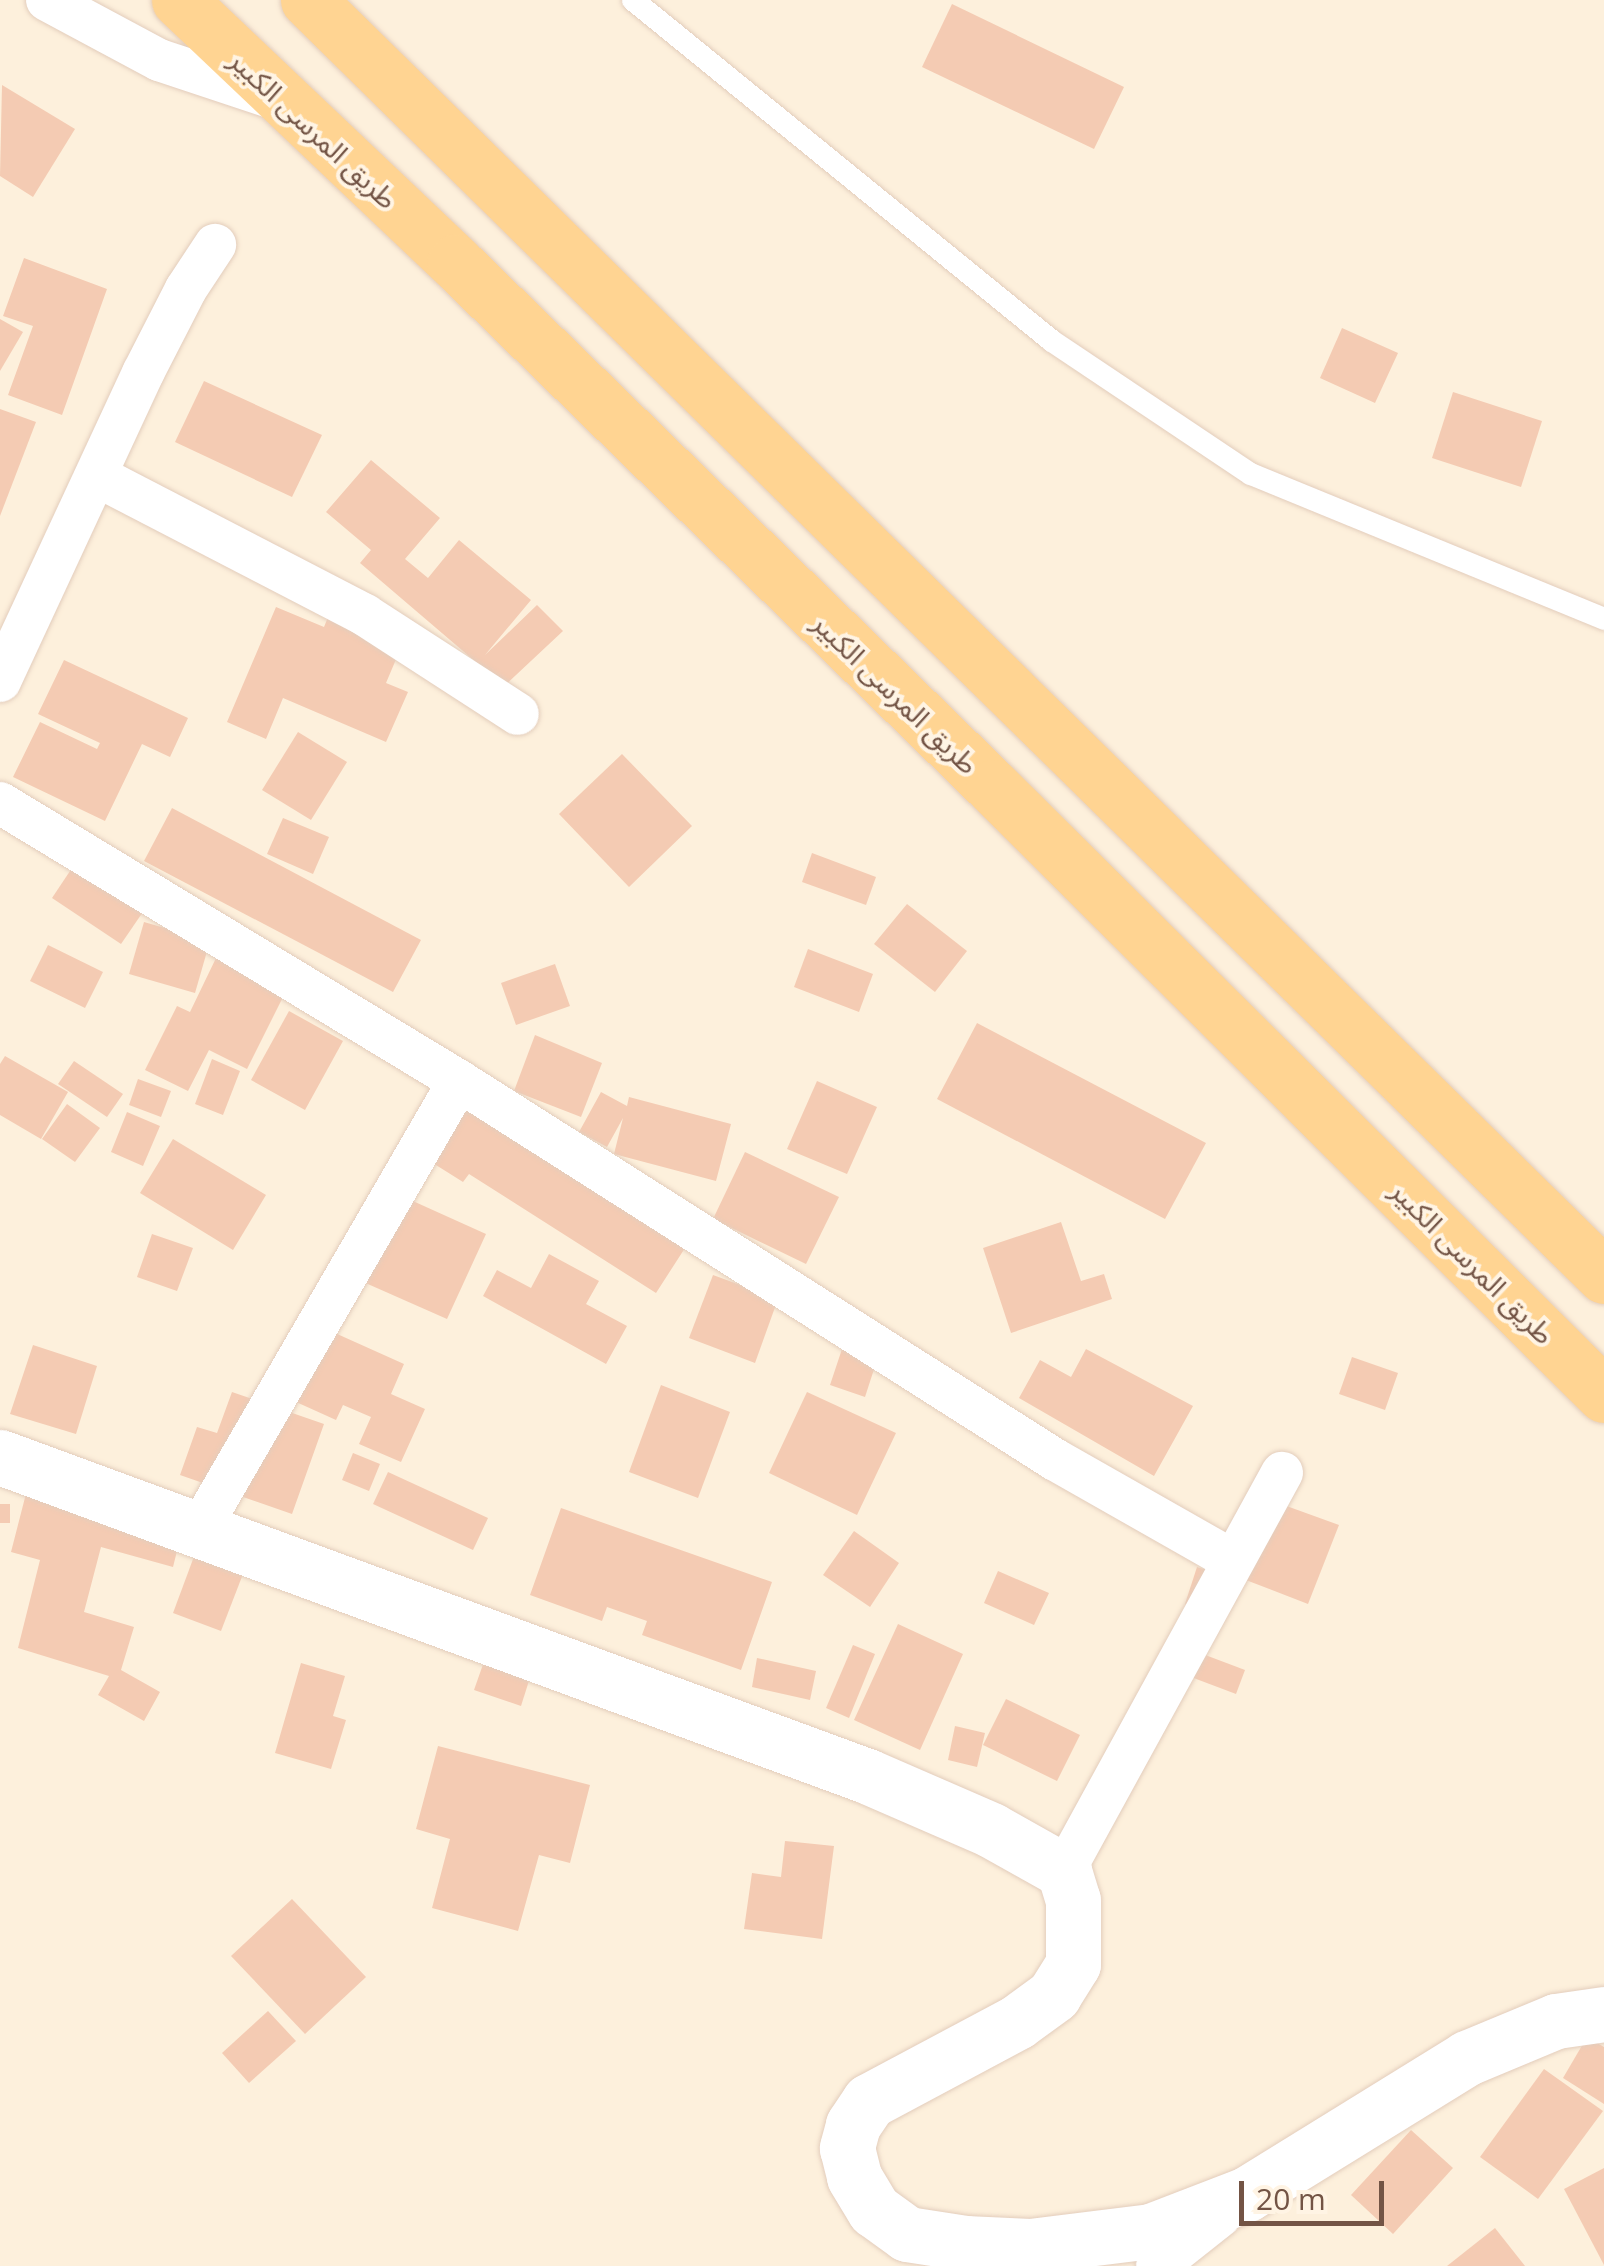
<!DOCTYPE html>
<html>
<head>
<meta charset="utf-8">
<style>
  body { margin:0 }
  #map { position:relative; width:1604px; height:2266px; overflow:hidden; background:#fdf0dc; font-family:"Open Sans","Noto Sans Arabic",sans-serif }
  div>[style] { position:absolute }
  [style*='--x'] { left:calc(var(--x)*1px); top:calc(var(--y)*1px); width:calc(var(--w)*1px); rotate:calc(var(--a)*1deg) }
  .building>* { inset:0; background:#f4cbb3 }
  .roads { filter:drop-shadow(0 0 2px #e3cdbc) drop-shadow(0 0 2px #e3cdbc) }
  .service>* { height:22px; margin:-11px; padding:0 11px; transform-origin:11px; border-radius:11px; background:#fff }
  .minor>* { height:42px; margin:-21px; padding:0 21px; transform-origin:21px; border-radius:21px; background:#fff }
  .secondary>* { height:55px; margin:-27.5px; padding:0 27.5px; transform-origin:27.5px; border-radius:27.5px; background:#fff }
  .primary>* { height:55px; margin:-27.5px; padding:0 27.5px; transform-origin:27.5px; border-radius:27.5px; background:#ffd492 }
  span { translate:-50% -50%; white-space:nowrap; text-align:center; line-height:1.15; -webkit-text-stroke:8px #fff4e4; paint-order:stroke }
  .street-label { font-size:28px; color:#735445 }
  .scale { position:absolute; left:1239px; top:2181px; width:145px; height:45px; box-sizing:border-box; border:5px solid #735445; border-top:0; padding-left:12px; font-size:30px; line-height:35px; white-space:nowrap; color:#735445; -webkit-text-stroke:8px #fff4e4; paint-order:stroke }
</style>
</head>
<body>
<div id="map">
  <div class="building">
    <div style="clip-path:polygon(952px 4px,1124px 87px,1094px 149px,922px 67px)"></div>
    <div style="clip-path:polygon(2px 85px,75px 129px,33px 197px,0 176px)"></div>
    <div style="clip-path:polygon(24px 258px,107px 289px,62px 415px,8px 395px,33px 326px,3px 316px)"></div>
    <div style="clip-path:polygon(0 319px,23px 332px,0 371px)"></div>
    <div style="clip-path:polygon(1342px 328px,1398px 353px,1375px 403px,1320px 378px)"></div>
    <div style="clip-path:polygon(204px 381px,322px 435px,292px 497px,175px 442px)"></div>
    <div style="clip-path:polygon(1453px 392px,1542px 421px,1521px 487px,1432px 458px)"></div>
    <div style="clip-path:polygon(0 409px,36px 422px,0 516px)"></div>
    <div style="clip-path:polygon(371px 460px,440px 518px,405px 559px,428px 578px,459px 540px,531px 600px,485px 655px,537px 605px,563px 631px,500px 690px,477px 663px,360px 563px,371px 550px,326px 512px)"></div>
    <div style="clip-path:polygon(335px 600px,408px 631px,386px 683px,408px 692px,386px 742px,283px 698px,266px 739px,227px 722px,276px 607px,324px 627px)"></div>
    <div style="clip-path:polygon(64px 660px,188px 718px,170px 757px,142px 744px,105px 821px,13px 777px,40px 722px,97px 749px,100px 743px,38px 714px)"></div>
    <div style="clip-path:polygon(298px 732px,347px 762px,311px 820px,262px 790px)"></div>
    <div style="clip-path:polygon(622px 754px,692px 826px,629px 887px,559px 814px)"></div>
    <div style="clip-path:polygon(172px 808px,421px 940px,393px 992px,144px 861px)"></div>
    <div style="clip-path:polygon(283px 818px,329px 837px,313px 874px,267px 854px)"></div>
    <div style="clip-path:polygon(812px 853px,876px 877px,866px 905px,802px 882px)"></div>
    <div style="clip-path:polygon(76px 862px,145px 909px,121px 944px,52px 898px)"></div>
    <div style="clip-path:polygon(907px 904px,967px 951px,935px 992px,874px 944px)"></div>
    <div style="clip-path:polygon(144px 922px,210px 941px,195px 993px,129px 974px)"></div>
    <div style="clip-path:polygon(48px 945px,103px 972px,85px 1008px,30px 981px)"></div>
    <div style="clip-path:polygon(808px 949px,873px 974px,859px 1012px,794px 987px)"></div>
    <div style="clip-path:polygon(217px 956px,286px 991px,247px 1069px,209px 1050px,188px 1091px,145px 1070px,177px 1006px,190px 1012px)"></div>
    <div style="clip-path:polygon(555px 964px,570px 1006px,516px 1025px,501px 983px)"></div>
    <div style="clip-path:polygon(289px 1011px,343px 1041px,305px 1110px,251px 1080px)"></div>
    <div style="clip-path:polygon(977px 1023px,1206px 1143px,1165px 1219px,937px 1099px)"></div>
    <div style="clip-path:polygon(535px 1035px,602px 1063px,581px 1117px,514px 1091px)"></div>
    <div style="clip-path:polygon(5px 1056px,68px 1092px,41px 1139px,0 1115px,0 1064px)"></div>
    <div style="clip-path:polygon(212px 1059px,240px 1071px,223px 1115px,195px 1104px)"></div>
    <div style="clip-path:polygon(74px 1061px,123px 1094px,107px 1117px,58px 1084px)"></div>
    <div style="clip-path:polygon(138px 1079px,171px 1091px,161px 1117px,129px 1105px)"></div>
    <div style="clip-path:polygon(817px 1081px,877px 1107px,847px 1174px,787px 1149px)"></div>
    <div style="clip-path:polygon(601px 1092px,627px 1106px,629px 1097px,731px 1124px,716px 1181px,614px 1154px,623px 1118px,607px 1147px,579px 1132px)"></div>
    <div style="clip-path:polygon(455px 1101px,685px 1248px,656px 1293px,469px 1174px,463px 1182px,420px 1155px)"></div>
    <div style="clip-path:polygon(67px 1104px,100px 1128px,75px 1162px,42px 1139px)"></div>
    <div style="clip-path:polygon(127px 1112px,160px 1126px,143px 1166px,111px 1152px)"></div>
    <div style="clip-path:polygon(173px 1139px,266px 1195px,233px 1250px,140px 1193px)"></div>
    <div style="clip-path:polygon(745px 1152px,839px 1197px,806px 1264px,713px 1219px)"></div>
    <div style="clip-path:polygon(384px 1188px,486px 1234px,447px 1319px,361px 1281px)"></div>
    <div style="clip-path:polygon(1061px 1222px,1081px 1281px,1104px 1274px,1112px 1299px,1011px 1333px,983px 1248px)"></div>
    <div style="clip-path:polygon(152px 1234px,193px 1248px,177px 1291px,137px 1277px)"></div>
    <div style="clip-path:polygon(549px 1254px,599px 1281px,586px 1304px,627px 1326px,606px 1364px,483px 1296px,497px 1270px,531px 1288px)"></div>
    <div style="clip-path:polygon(713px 1275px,778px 1299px,755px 1363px,689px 1338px)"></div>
    <div style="clip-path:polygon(306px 1320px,404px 1364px,391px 1394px,425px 1409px,401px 1462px,359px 1444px,371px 1417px,343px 1405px,336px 1420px,274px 1392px)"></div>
    <div style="clip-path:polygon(33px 1345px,97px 1366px,76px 1434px,10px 1414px)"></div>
    <div style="clip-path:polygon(842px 1349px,877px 1360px,865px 1397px,830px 1385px)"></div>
    <div style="clip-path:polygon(1086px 1349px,1193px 1406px,1154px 1476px,1019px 1398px,1040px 1360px,1071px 1377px)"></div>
    <div style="clip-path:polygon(1352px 1357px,1398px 1373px,1385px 1410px,1339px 1394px)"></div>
    <div style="clip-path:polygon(661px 1385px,730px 1412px,698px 1498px,629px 1472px)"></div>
    <div style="clip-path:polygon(232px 1392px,324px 1424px,292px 1514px,180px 1475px,197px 1427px,217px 1433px)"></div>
    <div style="clip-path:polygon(807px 1392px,896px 1433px,857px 1515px,769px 1473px)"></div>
    <div style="clip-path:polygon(353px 1453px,380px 1464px,369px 1491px,342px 1480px)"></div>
    <div style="clip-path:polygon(388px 1472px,488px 1518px,473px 1550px,373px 1504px)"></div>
    <div style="clip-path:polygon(29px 1482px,184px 1523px,173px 1567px,101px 1547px,84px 1612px,134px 1627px,121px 1670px,160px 1692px,144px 1721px,98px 1695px,109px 1676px,18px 1648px,40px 1560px,11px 1552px)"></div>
    <div style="clip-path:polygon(1270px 1500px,1339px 1525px,1308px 1604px,1238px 1577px)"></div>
    <div style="clip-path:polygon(0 1504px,10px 1504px,10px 1523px,0 1523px)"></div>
    <div style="clip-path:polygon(561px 1508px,772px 1582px,741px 1670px,642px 1635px,647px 1621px,607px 1607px,602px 1621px,530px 1595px)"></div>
    <div style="clip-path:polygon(854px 1531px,899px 1563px,870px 1607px,823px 1575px)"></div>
    <div style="clip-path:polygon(199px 1543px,248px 1561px,221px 1631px,173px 1613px)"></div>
    <div style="clip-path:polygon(1197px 1567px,1221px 1575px,1209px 1612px,1185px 1604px)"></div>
    <div style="clip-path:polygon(998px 1571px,1049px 1593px,1034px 1625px,984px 1603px)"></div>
    <div style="clip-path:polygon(898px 1624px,963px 1654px,920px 1750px,854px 1720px)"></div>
    <div style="clip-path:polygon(853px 1645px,875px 1654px,849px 1718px,826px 1708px)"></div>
    <div style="clip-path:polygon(487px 1653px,533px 1668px,521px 1706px,474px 1690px)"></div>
    <div style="clip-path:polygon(1200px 1653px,1245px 1670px,1236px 1694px,1191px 1677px)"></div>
    <div style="clip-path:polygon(757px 1658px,816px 1671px,810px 1700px,752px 1687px)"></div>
    <div style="clip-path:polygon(301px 1663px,345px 1676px,333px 1716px,346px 1720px,331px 1769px,275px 1753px)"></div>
    <div style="clip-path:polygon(1006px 1699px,1080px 1735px,1057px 1781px,983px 1745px)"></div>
    <div style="clip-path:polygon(955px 1726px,985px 1733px,977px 1767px,948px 1760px)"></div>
    <div style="clip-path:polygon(438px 1746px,590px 1785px,570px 1863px,539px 1855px,518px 1931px,432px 1908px,450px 1839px,416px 1829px)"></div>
    <div style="clip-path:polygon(785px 1841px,834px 1846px,822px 1939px,744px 1929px,752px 1873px,781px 1877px)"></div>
    <div style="clip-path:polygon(292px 1899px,366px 1977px,305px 2034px,231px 1956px)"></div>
    <div style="clip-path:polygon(268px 2011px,296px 2041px,249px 2083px,222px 2053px)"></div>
    <div style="clip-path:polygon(1587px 2037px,1604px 2047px,1604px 2104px,1563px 2078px)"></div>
    <div style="clip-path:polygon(1544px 2069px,1603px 2111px,1538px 2199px,1480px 2157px)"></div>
    <div style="clip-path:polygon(1411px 2130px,1453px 2168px,1393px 2234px,1351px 2195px)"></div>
    <div style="clip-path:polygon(1604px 2168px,1604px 2265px,1564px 2189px)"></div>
    <div style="clip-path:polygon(1495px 2228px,1525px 2266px,1447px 2266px)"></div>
  </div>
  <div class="roads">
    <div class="service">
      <div style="--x:633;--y:0;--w:540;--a:39.14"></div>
      <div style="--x:1052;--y:341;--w:239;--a:33.8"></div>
      <div style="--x:1251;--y:474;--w:382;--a:22.3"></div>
    </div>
    <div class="minor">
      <div style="--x:47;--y:0;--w:127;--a:28.2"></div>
      <div style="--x:159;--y:60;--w:126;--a:18.4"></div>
      <div style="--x:97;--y:476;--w:302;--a:27.4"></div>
      <div style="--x:365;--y:615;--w:182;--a:32.9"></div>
      <div style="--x:0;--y:681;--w:340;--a:-65.1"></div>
      <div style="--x:143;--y:373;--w:94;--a:-62.9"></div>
      <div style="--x:186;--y:289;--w:53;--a:-56.6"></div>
      <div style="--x:0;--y:803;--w:537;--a:31.2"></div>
      <div style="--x:459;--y:1081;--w:705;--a:32.43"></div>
      <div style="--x:1054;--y:1459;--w:205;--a:29.6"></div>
      <div style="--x:199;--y:1530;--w:519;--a:-59.93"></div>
      <div style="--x:1064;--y:1871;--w:454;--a:-61.3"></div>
      <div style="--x:1157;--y:2266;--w:80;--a:-38.4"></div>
    </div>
    <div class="secondary">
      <div style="--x:0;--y:1457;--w:924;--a:20.2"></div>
      <div style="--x:867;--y:1776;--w:135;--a:23.5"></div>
      <div style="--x:991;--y:1830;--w:84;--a:29.3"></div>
      <div style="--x:1064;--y:1871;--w:30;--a:73"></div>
      <div style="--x:1073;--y:1900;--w:64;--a:90"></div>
      <div style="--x:1073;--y:1964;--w:36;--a:122"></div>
      <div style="--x:1054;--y:1995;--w:46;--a:143.9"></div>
      <div style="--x:1017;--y:2022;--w:168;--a:151.9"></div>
      <div style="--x:869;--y:2101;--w:29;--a:124"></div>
      <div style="--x:853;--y:2125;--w:24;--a:105"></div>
      <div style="--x:847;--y:2148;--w:30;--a:76"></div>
      <div style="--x:854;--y:2177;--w:39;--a:59"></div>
      <div style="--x:874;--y:2210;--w:41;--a:36"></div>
      <div style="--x:907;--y:2234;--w:59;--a:8.8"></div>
      <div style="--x:965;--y:2243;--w:65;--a:2.6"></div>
      <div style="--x:1030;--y:2246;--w:122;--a:-7.1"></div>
      <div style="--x:1151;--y:2231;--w:103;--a:-21.1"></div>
      <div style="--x:1247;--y:2194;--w:259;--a:-31.7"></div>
      <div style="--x:1467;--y:2058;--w:96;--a:-22.6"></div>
      <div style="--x:1556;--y:2021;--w:49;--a:-8.3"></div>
    </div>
    <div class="primary">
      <div style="--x:179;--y:0;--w:381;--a:43.5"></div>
      <div style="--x:455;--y:262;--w:752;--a:44.3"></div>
      <div style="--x:993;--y:787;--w:862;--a:44.86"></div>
      <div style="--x:308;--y:0;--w:1819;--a:44.55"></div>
    </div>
  </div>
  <div class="street-label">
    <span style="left:314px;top:129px;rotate:43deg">طريق المرسى الكبير</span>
    <span style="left:896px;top:693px;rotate:44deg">طريق المرسى الكبير</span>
    <span style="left:1473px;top:1262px;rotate:45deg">طريق المرسى الكبير</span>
  </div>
  <div class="scale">20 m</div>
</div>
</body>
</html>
